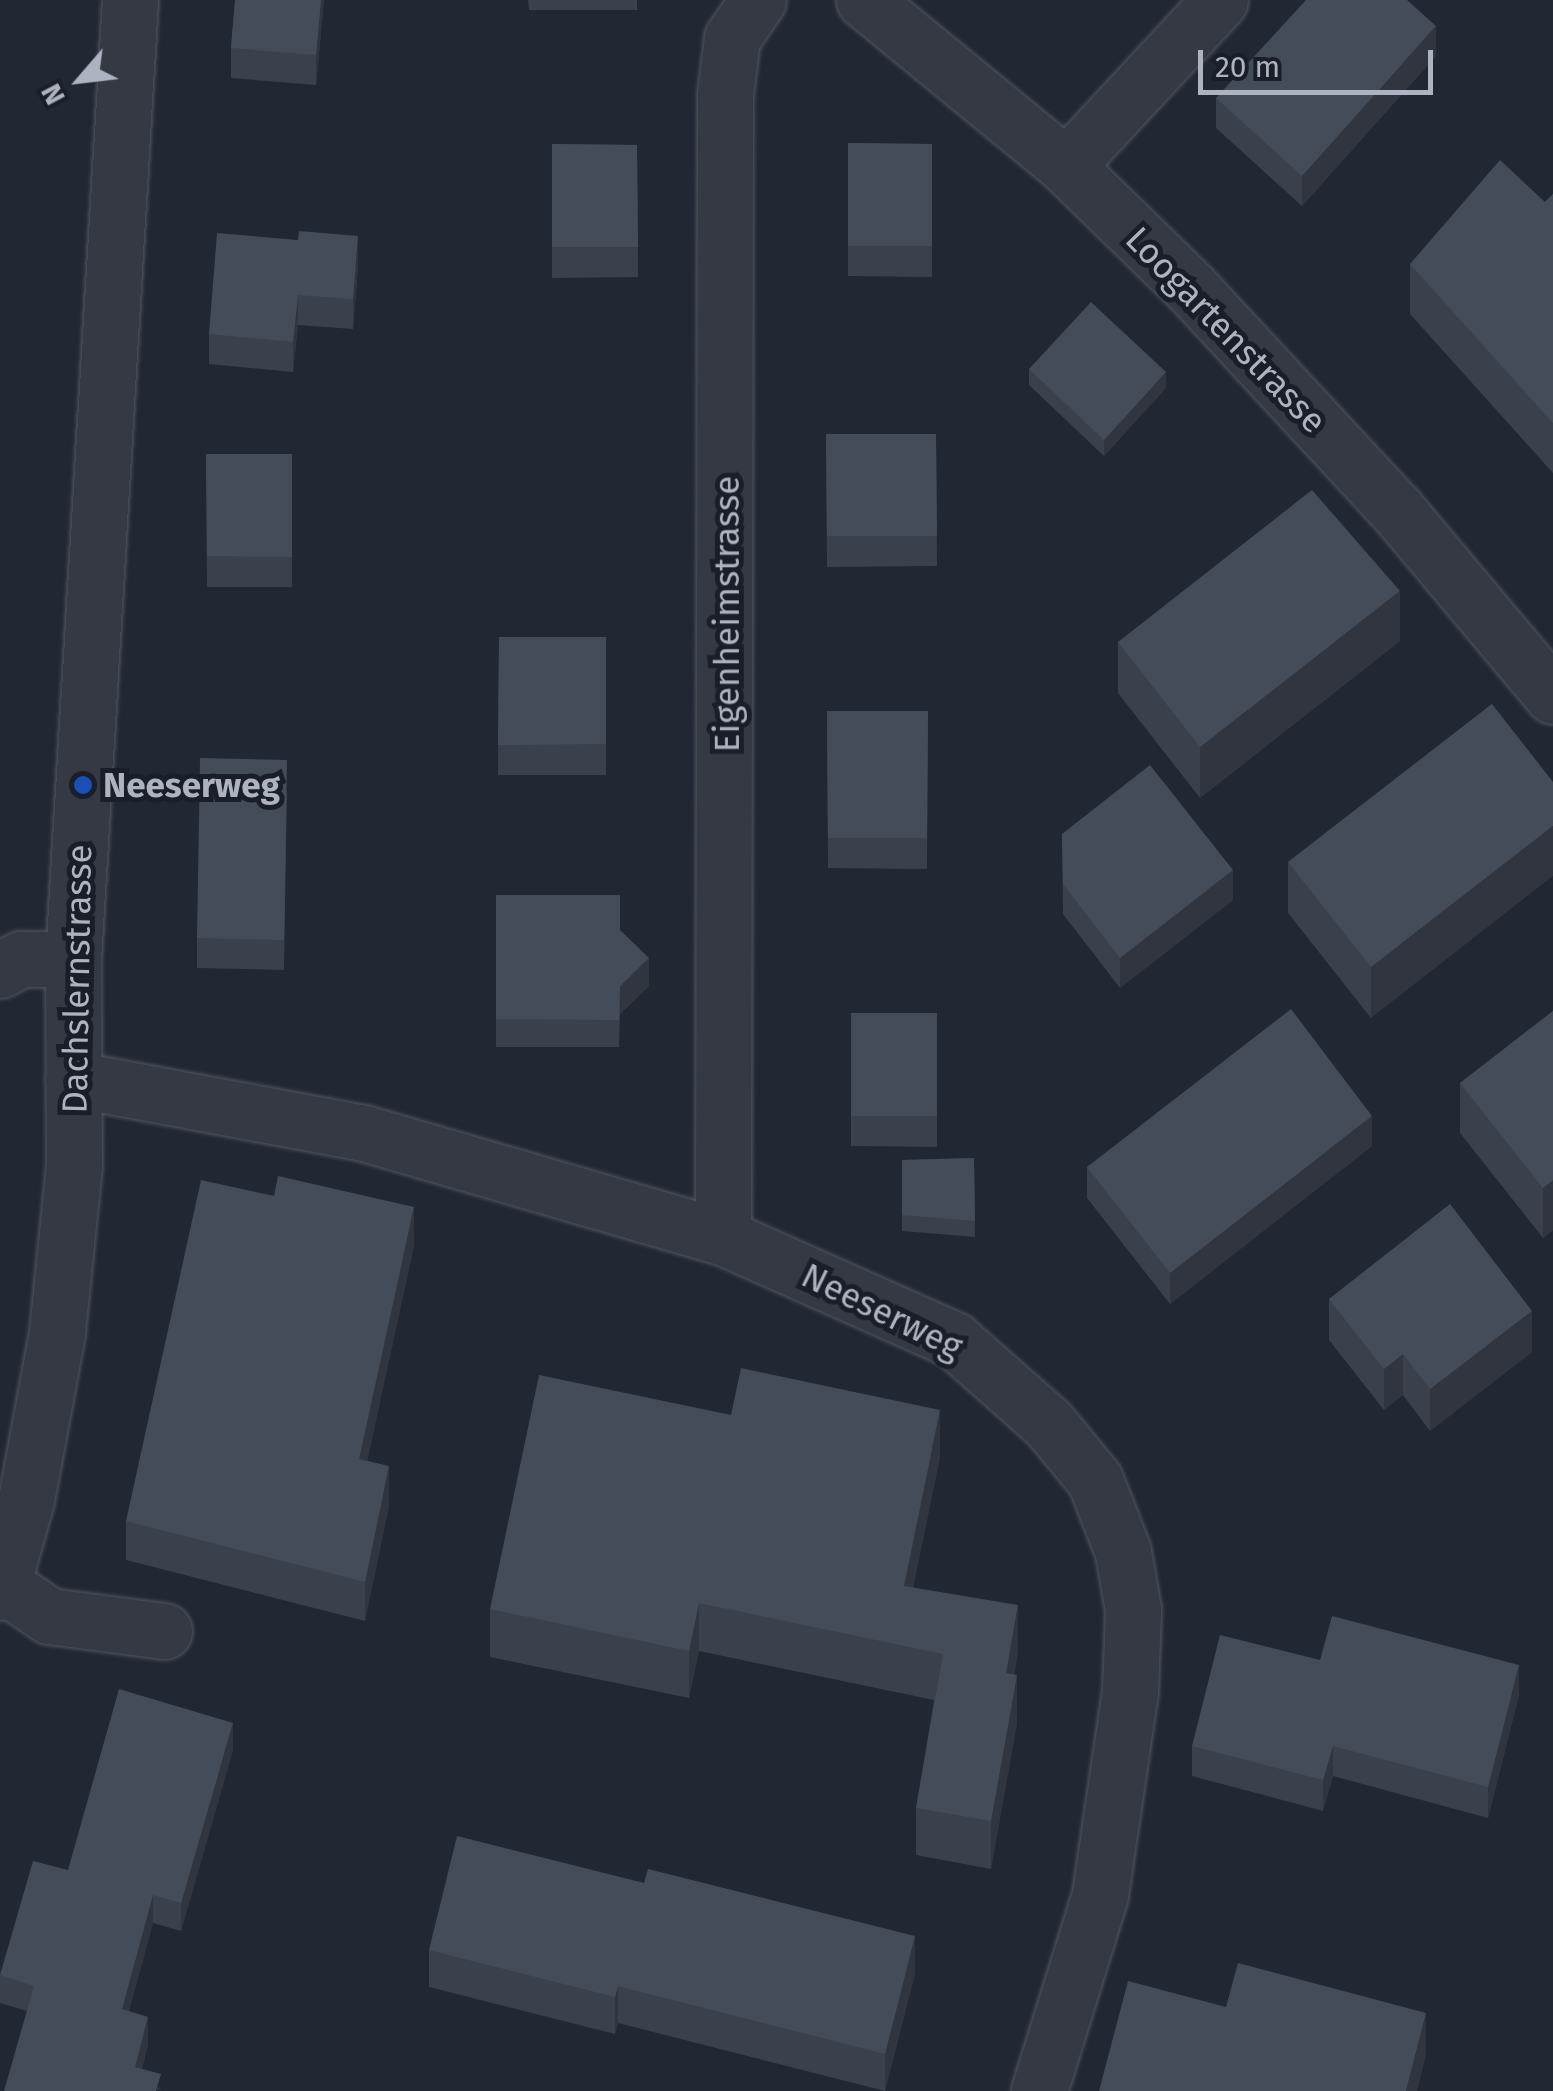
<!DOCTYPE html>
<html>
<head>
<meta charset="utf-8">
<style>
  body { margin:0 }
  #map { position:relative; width:1553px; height:2091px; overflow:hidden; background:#212733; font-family:"Fira Sans",sans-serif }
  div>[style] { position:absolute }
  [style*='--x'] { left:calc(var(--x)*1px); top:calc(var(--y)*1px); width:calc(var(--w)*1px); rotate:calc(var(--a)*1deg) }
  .roads { filter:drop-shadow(0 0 2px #515662) drop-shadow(0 0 2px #515662) }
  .minor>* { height:55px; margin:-27.5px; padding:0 27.5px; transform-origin:27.5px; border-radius:27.5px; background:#343944 }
  .wall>* { inset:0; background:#3a414d }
  .shaded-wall>* { inset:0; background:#30353f }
  .building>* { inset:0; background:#444c5a }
  .dots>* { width:28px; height:28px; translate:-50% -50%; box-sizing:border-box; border:5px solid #191e28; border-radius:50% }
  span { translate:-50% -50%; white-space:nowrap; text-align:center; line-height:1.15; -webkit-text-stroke:10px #191e28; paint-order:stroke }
  .street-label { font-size:35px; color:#aeb3c1 }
  .poi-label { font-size:35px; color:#aeb3c1; font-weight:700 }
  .left { translate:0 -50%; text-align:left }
  .north { position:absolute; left:30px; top:30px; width:100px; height:100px; -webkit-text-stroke:8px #191e28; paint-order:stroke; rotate:242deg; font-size:28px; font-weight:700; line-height:40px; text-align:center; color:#aeb3c1 }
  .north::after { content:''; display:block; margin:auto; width:35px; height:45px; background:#aeb3c1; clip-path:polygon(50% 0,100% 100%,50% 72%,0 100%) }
  .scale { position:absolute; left:1198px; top:50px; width:235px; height:45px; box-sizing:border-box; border:5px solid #aeb3c1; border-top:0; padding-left:12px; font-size:30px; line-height:35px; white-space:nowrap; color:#aeb3c1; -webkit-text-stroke:8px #191e28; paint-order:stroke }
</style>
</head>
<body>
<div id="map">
  <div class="roads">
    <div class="minor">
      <div style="--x:864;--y:0;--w:261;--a:39.4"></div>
      <div style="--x:1066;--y:166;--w:175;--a:44.3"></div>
      <div style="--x:1191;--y:288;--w:301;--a:47.2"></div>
      <div style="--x:1396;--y:509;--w:244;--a:50"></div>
      <div style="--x:1066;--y:166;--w:226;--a:-47.1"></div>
      <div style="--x:0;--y:970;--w:24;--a:-28"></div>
      <div style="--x:21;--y:959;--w:52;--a:0"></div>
      <div style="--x:73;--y:1079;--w:296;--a:10.5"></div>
      <div style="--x:364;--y:1133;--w:374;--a:16.2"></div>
      <div style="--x:723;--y:1237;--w:253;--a:24"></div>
      <div style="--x:954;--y:1340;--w:127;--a:41.5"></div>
      <div style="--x:1049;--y:1424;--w:72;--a:50.6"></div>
      <div style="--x:1095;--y:1480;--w:77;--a:68.7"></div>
      <div style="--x:1123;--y:1552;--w:59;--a:80.2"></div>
      <div style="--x:1133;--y:1610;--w:81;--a:92.1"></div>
      <div style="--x:1130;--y:1691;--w:206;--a:98.4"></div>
      <div style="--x:1100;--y:1895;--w:205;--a:107.3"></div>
      <div style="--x:723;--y:1237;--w:1142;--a:-89.9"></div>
      <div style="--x:725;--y:95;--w:57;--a:-83"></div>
      <div style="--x:732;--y:38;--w:46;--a:-55.6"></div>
      <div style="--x:2;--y:1584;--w:57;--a:34.2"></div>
      <div style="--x:49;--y:1616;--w:116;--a:7.4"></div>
      <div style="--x:0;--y:1592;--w:96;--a:-74.2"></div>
      <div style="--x:26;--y:1500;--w:171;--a:-79.5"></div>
      <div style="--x:57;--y:1332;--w:169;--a:-84.2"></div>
      <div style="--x:74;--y:1164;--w:205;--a:-90.3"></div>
      <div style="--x:73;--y:959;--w:961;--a:-86.6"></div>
    </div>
  </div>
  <div class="wall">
    <div style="clip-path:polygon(235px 0,324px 0,316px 85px,231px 78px,231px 48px)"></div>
    <div style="clip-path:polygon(528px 0,637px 0,637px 10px,529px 10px)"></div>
    <div style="clip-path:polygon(1436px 56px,1302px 206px,1216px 128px,1216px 98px)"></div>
    <div style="clip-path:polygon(848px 143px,932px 144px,932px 277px,848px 276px)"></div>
    <div style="clip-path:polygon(552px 144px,637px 145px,638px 277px,552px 278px)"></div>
    <div style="clip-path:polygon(1553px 194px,1553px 473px,1410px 314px,1410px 264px,1545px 202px)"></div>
    <div style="clip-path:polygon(358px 266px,353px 329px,298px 325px,293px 372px,209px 364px,209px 334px)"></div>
    <div style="clip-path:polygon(1029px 369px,1166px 388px,1104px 456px,1029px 385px)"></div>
    <div style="clip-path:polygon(826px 434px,936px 434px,937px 566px,827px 567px)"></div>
    <div style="clip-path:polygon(206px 454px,292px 454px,292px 587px,207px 587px)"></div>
    <div style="clip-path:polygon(499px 637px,606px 637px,606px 775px,498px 775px)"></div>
    <div style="clip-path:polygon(1400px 641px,1200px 798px,1118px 693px,1118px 642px)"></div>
    <div style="clip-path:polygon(1492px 704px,1371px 1018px,1288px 913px,1288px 862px)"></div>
    <div style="clip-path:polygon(827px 711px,928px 711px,927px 869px,828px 868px)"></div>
    <div style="clip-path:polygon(287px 790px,284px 970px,197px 968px,197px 938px)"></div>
    <div style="clip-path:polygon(1062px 834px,1233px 900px,1120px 988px,1063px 914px)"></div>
    <div style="clip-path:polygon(496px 895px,620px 930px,649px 986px,620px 1014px,619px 1047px,496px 1047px)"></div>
    <div style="clip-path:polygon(1553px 1011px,1553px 1230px,1543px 1238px,1460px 1133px,1460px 1083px)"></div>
    <div style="clip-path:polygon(851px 1013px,937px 1013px,937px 1147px,851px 1146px)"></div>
    <div style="clip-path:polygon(1372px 1146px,1170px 1304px,1087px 1198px,1087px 1167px)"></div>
    <div style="clip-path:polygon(974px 1158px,975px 1237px,902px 1231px,902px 1160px)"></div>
    <div style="clip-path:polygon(414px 1246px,367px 1461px,389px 1506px,365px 1621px,126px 1560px,126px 1521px)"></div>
    <div style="clip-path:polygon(1329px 1299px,1532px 1352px,1430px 1431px,1403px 1395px,1384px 1410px,1329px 1340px)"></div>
    <div style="clip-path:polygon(731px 1415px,940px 1457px,913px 1587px,1018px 1652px,1014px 1675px,1017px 1723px,991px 1869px,916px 1855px,916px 1808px,934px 1700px,699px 1651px,689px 1698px,490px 1657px,490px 1609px)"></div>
    <div style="clip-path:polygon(1320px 1660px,1519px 1695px,1488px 1818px,1333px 1776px,1323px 1811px,1192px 1776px,1192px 1746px)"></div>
    <div style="clip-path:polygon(233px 1750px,181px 1931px,153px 1923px,129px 2011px,148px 2044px,142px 2069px,161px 2091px,27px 2011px,0 2003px,0 1975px,68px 1870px)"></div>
    <div style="clip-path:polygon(429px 1950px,915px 1974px,885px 2091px,618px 2023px,615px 2034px,429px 1987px)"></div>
  </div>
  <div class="shaded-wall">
    <div style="clip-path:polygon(321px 0,324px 0,316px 85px,316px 55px)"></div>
    <div style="clip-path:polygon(1436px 26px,1436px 56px,1302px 206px,1302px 176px)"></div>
    <div style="clip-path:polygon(358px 236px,358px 266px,353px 329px,353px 299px)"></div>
    <div style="clip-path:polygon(298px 295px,298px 325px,293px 372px,293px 342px)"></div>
    <div style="clip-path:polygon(1166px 372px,1166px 388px,1104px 456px,1104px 440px)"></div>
    <div style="clip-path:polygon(1400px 591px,1400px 641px,1200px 798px,1200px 747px)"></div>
    <div style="clip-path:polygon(1553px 826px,1553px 876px,1371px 1018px,1371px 967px)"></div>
    <div style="clip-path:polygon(1233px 870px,1233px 900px,1120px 988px,1120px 958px)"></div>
    <div style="clip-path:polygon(649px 958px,649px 986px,620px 1014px,620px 986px)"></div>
    <div style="clip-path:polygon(1372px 1116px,1372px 1146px,1170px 1304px,1170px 1273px)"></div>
    <div style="clip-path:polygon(1553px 1180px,1553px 1230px,1543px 1238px,1543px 1188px)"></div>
    <div style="clip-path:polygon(414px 1207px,414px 1246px,359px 1499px,359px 1459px)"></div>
    <div style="clip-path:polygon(1532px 1311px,1532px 1352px,1430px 1431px,1430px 1389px)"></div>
    <div style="clip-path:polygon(1403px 1354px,1403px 1395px,1384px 1410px,1384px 1369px)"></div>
    <div style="clip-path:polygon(940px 1410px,940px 1457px,904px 1633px,904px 1586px)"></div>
    <div style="clip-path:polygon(389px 1466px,389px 1506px,365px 1621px,365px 1582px)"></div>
    <div style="clip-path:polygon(699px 1603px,699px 1651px,689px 1698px,689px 1651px)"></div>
    <div style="clip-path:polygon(1018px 1605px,1018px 1652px,1006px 1721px,1006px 1673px)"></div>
    <div style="clip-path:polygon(1519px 1665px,1519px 1695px,1488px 1818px,1488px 1787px)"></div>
    <div style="clip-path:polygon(1017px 1675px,1017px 1723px,991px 1869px,991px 1821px)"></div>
    <div style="clip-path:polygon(233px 1723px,233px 1750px,181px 1931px,181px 1903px)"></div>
    <div style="clip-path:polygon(1333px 1746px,1333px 1776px,1323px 1811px,1323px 1780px)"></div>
    <div style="clip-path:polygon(153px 1895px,153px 1923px,122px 2036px,122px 2009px)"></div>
    <div style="clip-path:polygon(915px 1936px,915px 1974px,885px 2091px,885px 2054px)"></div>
    <div style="clip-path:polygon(618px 1986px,618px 2023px,615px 2034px,615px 1997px)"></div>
    <div style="clip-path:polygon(1426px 2013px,1426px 2055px,1417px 2091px,1406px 2091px)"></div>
    <div style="clip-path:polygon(148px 2017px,148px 2044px,136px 2091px,135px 2067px)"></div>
  </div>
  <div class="building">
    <div style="clip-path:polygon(235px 0,321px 0,316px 55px,231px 48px)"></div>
    <div style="clip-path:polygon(1306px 0,1407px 0,1436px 26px,1302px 176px,1216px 98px)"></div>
    <div style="clip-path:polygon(848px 143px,932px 144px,932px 246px,848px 246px)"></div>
    <div style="clip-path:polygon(552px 144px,637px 145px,638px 247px,552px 247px)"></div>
    <div style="clip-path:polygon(1500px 160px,1545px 202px,1553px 194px,1553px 423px,1410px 264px)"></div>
    <div style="clip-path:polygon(299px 231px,358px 236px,353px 299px,298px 295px,293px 342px,209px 334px,217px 233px,298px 240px)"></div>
    <div style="clip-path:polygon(1091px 302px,1166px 372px,1104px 440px,1029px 369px)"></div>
    <div style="clip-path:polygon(826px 434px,936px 434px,937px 536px,827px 536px)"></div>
    <div style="clip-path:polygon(206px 454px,292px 454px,292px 557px,207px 556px)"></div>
    <div style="clip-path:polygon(1312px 490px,1400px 591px,1200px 747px,1118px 642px)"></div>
    <div style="clip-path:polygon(499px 637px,606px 637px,606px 744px,498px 745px)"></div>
    <div style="clip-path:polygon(1492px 704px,1553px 782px,1553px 826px,1371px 967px,1288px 862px)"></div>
    <div style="clip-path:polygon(827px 711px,928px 711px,927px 838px,828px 838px)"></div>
    <div style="clip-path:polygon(200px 758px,287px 760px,284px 940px,197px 938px)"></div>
    <div style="clip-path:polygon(1150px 765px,1233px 870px,1120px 958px,1063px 884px,1062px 834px)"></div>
    <div style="clip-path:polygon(496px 895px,620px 895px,620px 930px,649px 958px,620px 986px,619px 1020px,496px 1019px)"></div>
    <div style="clip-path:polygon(1291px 1009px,1372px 1116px,1170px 1273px,1087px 1167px)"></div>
    <div style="clip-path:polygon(1553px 1011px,1553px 1180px,1543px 1188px,1460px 1083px)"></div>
    <div style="clip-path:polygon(851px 1013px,937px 1013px,937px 1116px,851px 1116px)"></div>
    <div style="clip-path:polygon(974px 1158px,975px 1221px,902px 1215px,902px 1160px)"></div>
    <div style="clip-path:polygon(278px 1176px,414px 1207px,359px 1459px,389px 1466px,365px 1582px,126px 1521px,201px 1180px,274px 1196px)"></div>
    <div style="clip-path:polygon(1450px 1204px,1532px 1311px,1430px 1389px,1403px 1354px,1384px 1369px,1329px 1299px)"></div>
    <div style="clip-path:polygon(741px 1368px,940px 1410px,904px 1586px,1018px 1605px,1006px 1673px,1017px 1675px,991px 1821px,916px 1808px,943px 1654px,699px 1603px,689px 1651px,490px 1609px,539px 1375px,731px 1415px)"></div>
    <div style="clip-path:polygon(1332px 1616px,1519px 1665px,1488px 1787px,1333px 1746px,1323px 1780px,1192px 1746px,1220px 1635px,1320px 1660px)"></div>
    <div style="clip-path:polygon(119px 1689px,233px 1723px,181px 1903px,153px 1895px,122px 2009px,148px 2017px,135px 2067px,161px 2074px,156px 2091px,4px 2091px,34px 1986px,0 1975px,33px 1861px,68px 1870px)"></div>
    <div style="clip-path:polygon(457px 1836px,644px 1883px,648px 1869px,915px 1936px,885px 2054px,618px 1986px,615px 1997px,429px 1950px)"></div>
    <div style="clip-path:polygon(1238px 1963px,1426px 2013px,1406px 2091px,1099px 2091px,1128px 1981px,1226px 2007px)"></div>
  </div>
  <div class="dots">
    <div style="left:83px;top:785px;background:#1a4fb4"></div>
  </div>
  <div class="street-label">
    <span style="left:1226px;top:330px;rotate:46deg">Loogartenstrasse</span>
    <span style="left:727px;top:614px;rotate:-90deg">Eigenheimstrasse</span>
    <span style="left:77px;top:979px;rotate:-89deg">Dachslernstrasse</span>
    <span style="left:882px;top:1311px;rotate:26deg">Neeserweg</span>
  </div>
  <div class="poi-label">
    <span class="left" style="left:103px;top:785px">Neeserweg</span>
  </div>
  <div class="north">N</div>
  <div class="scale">20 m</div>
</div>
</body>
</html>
